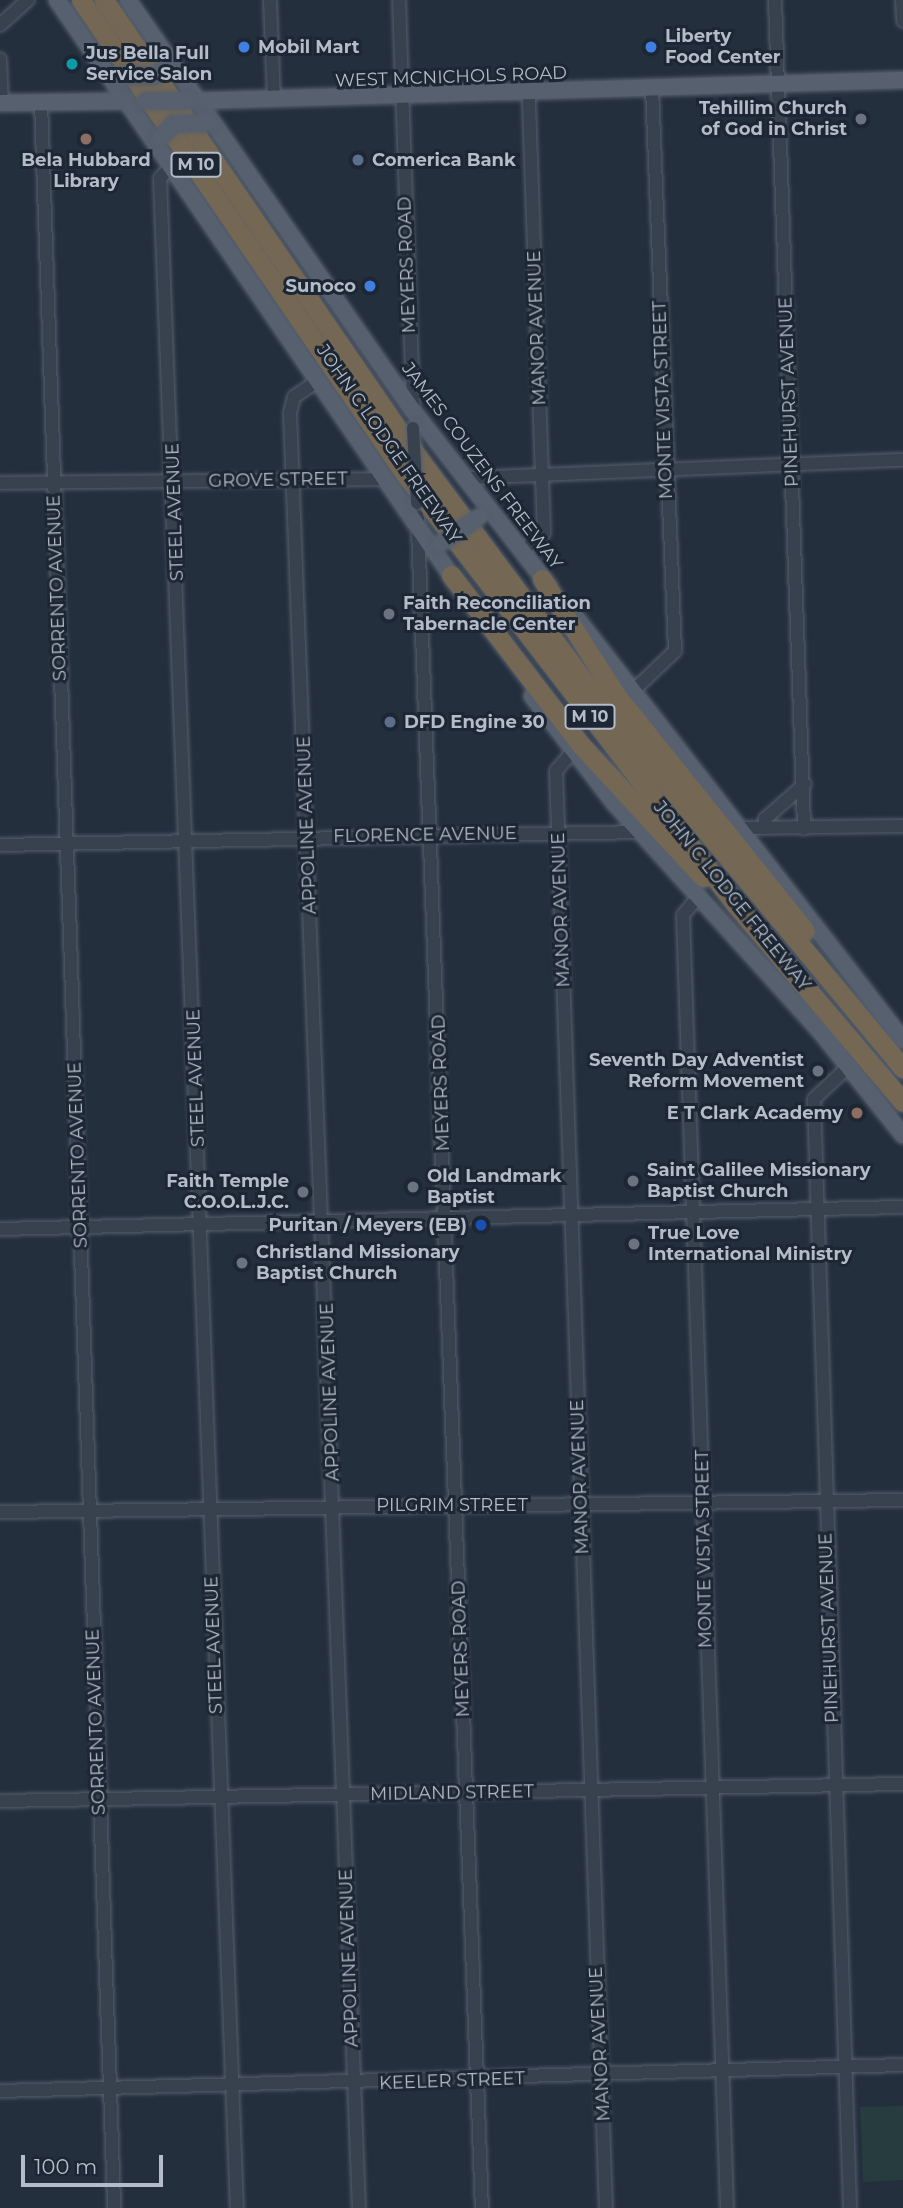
<!DOCTYPE html>
<html>
<head>
<meta charset="utf-8">
<style>
  body { margin:0 }
  #map { position:relative; width:903px; height:2208px; overflow:hidden; background:#242f3e; font-family:Montserrat,sans-serif }
  div>[style] { position:absolute }
  [style*='--x'] { left:calc(var(--x)*1px); top:calc(var(--y)*1px); width:calc(var(--w)*1px); rotate:calc(var(--a)*1deg) }
  .green>* { inset:0; background:#263c3f }
  .roads { filter:drop-shadow(0 0 2px #565f6c) drop-shadow(0 0 2px #565f6c) }
  .minor>* { height:12px; margin:-6px; padding:0 6px; transform-origin:6px; border-radius:6px; background:#38414e }
  .major>* { height:16px; margin:-8px; padding:0 8px; transform-origin:8px; border-radius:8px; background:#56606e }
  .highway>* { height:19px; margin:-9.5px; padding:0 9.5px; transform-origin:9.5px; border-radius:9.5px; background:#746855 }
  .bridges { filter:drop-shadow(0 0 2px #565f6c) drop-shadow(0 0 2px #565f6c) }
  .minor-bridge>* { height:12px; margin:-6px; padding:0 6px; transform-origin:6px; border-radius:6px; background:#38414e }
  .major-bridge>* { height:16px; margin:-8px; padding:0 8px; transform-origin:8px; border-radius:8px; background:#56606e }
  .dots>* { width:19px; height:19px; translate:-50% -50%; box-sizing:border-box; border:4px solid #1d2633; border-radius:50% }
  span { translate:-50% -50%; white-space:nowrap; text-align:center; line-height:1.15; -webkit-text-stroke:6px #1d2633; paint-order:stroke }
  .shield-label span { padding:2px 5px; background:#1d2633; border:2px solid; border-radius:5px; -webkit-text-stroke-width:0 }
  .shield-label { font-size:16px; color:#b4bcc9; font-weight:700 }
  .poi-label { font-size:18px; color:#b4bcc9; font-weight:700 }
  .left { translate:0 -50%; text-align:left }
  .right { translate:-100% -50%; text-align:right }
  .street-label { font-size:18px; color:#b4bcc9 }
  .scale { position:absolute; left:21px; top:2155px; width:142px; height:32px; box-sizing:border-box; border:4px solid #b4bcc9; border-top:0; padding-left:9px; font-size:21px; line-height:24px; white-space:nowrap; color:#b4bcc9; -webkit-text-stroke:5px #1d2633; paint-order:stroke }
</style>
</head>
<body>
<div id="map">
  <div class="green">
    <div style="clip-path:polygon(903px 2106px,903px 2180px,863px 2182px,860px 2107px)"></div>
  </div>
  <div class="roads">
    <div class="minor">
      <div style="--x:270;--y:0;--w:100;--a:87.7"></div>
      <div style="--x:399;--y:0;--w:410;--a:88"></div>
      <div style="--x:775;--y:0;--w:829;--a:87.99"></div>
      <div style="--x:902;--y:0;--w:21;--a:87"></div>
      <div style="--x:0;--y:25;--w:38;--a:-42"></div>
      <div style="--x:0;--y:59;--w:44;--a:87.4"></div>
      <div style="--x:41;--y:102;--w:2107;--a:88.01"></div>
      <div style="--x:173;--y:165;--w:18;--a:135"></div>
      <div style="--x:160;--y:178;--w:2031;--a:87.83"></div>
      <div style="--x:319;--y:380;--w:30;--a:146"></div>
      <div style="--x:294;--y:397;--w:16;--a:104"></div>
      <div style="--x:290;--y:413;--w:1796;--a:87.8"></div>
      <div style="--x:467;--y:478;--w:436;--a:-2.4"></div>
      <div style="--x:0;--y:483;--w:387;--a:-0.6"></div>
      <div style="--x:417;--y:503;--w:1706;--a:87.82"></div>
      <div style="--x:522;--y:551;--w:28;--a:-39"></div>
      <div style="--x:544;--y:533;--w:439;--a:-92"></div>
      <div style="--x:633;--y:691;--w:58;--a:-43.6"></div>
      <div style="--x:675;--y:651;--w:562;--a:-92.34"></div>
      <div style="--x:572;--y:752;--w:25;--a:130"></div>
      <div style="--x:556;--y:771;--w:1438;--a:88.01"></div>
      <div style="--x:740;--y:828;--w:163;--a:-0.7"></div>
      <div style="--x:765;--y:828;--w:9;--a:-90"></div>
      <div style="--x:765;--y:819;--w:53;--a:-41.2"></div>
      <div style="--x:0;--y:845;--w:640;--a:-1.16"></div>
      <div style="--x:699;--y:896;--w:25;--a:130"></div>
      <div style="--x:683;--y:915;--w:1294;--a:88.05"></div>
      <div style="--x:849;--y:1066;--w:48;--a:136.7"></div>
      <div style="--x:814;--y:1099;--w:1110;--a:88.14"></div>
      <div style="--x:0;--y:1229;--w:903;--a:-1.4"></div>
      <div style="--x:0;--y:1512;--w:903;--a:-0.76"></div>
      <div style="--x:0;--y:1801;--w:903;--a:-1.08"></div>
      <div style="--x:0;--y:2091;--w:903;--a:-1.65"></div>
    </div>
    <div class="major">
      <div style="--x:57;--y:0;--w:708;--a:55.59"></div>
      <div style="--x:128;--y:0;--w:500;--a:55.26"></div>
      <div style="--x:413;--y:411;--w:222;--a:52.1"></div>
      <div style="--x:192;--y:101;--w:711;--a:-1.69"></div>
      <div style="--x:0;--y:103;--w:134;--a:-0.9"></div>
      <div style="--x:577;--y:619;--w:532;--a:52.25"></div>
      <div style="--x:532;--y:696;--w:136;--a:52.5"></div>
      <div style="--x:615;--y:804;--w:306;--a:47.9"></div>
      <div style="--x:820;--y:1031;--w:133;--a:51.4"></div>
    </div>
    <div class="highway">
      <div style="--x:81;--y:0;--w:578;--a:55.65"></div>
      <div style="--x:407;--y:477;--w:540;--a:52.45"></div>
      <div style="--x:736;--y:905;--w:258;--a:49.7"></div>
      <div style="--x:104;--y:0;--w:538;--a:55.6"></div>
      <div style="--x:408;--y:444;--w:335;--a:53.4"></div>
      <div style="--x:608;--y:713;--w:462;--a:50.3"></div>
      <div style="--x:451;--y:575;--w:214;--a:52.6"></div>
      <div style="--x:581;--y:745;--w:180;--a:47.3"></div>
      <div style="--x:542;--y:579;--w:138;--a:57.5"></div>
      <div style="--x:616;--y:695;--w:302;--a:51.3"></div>
    </div>
  </div>
  <div class="bridges">
    <div class="minor-bridge">
      <div style="--x:413;--y:428;--w:75;--a:86.9"></div>
    </div>
    <div class="major-bridge">
      <div style="--x:119;--y:76;--w:36;--a:0"></div>
      <div style="--x:155;--y:76;--w:18;--a:-41"></div>
      <div style="--x:146;--y:101;--w:40;--a:0"></div>
      <div style="--x:161;--y:137;--w:18;--a:-47"></div>
      <div style="--x:173;--y:124;--w:36;--a:-2"></div>
      <div style="--x:441;--y:543;--w:46;--a:-34.4"></div>
    </div>
  </div>
  <div class="dots">
    <div style="left:244px;top:47px;background:#3f7fe0"></div>
    <div style="left:651px;top:47px;background:#3f7fe0"></div>
    <div style="left:72px;top:64px;background:#0f9aa8"></div>
    <div style="left:861px;top:119px;background:#6b7280"></div>
    <div style="left:86px;top:139px;background:#8d6e63"></div>
    <div style="left:358px;top:160px;background:#5c6f8a"></div>
    <div style="left:370px;top:286px;background:#3f7fe0"></div>
    <div style="left:389px;top:614px;background:#6b7280"></div>
    <div style="left:390px;top:722px;background:#5c6f8a"></div>
    <div style="left:818px;top:1071px;background:#6b7280"></div>
    <div style="left:857px;top:1113px;background:#8d6e63"></div>
    <div style="left:633px;top:1181px;background:#6b7280"></div>
    <div style="left:413px;top:1187px;background:#6b7280"></div>
    <div style="left:303px;top:1192px;background:#6b7280"></div>
    <div style="left:481px;top:1225px;background:#1a4fb4"></div>
    <div style="left:634px;top:1244px;background:#6b7280"></div>
    <div style="left:242px;top:1263px;background:#6b7280"></div>
  </div>
  <div class="shield-label">
    <span style="left:196px;top:165px">M 10</span>
    <span style="left:590px;top:717px">M 10</span>
  </div>
  <div class="poi-label">
    <span class="left" style="left:665px;top:47px">Liberty<br>Food Center</span>
    <span class="left" style="left:258px;top:47px">Mobil Mart</span>
    <span class="left" style="left:86px;top:64px">Jus Bella Full<br>Service Salon</span>
    <span class="right" style="left:847px;top:119px">Tehillim Church<br>of God in Christ</span>
    <span class="left" style="left:372px;top:160px">Comerica Bank</span>
    <span style="left:86px;top:171px">Bela Hubbard<br>Library</span>
    <span class="right" style="left:356px;top:286px">Sunoco</span>
    <span class="left" style="left:403px;top:614px">Faith Reconciliation<br>Tabernacle Center</span>
    <span class="left" style="left:404px;top:722px">DFD Engine 30</span>
    <span class="right" style="left:804px;top:1071px">Seventh Day Adventist<br>Reform Movement</span>
    <span class="right" style="left:843px;top:1113px">E T Clark Academy</span>
    <span class="left" style="left:647px;top:1181px">Saint Galilee Missionary<br>Baptist Church</span>
    <span class="left" style="left:427px;top:1187px">Old Landmark<br>Baptist</span>
    <span class="right" style="left:289px;top:1192px">Faith Temple<br>C.O.O.L.J.C.</span>
    <span class="right" style="left:467px;top:1225px">Puritan / Meyers (EB)</span>
    <span class="left" style="left:648px;top:1244px">True Love<br>International Ministry</span>
    <span class="left" style="left:256px;top:1263px">Christland Missionary<br>Baptist Church</span>
  </div>
  <div class="street-label">
    <span style="left:451px;top:77px;rotate:-2deg">WEST MCNICHOLS ROAD</span>
    <span style="left:407px;top:265px;rotate:-92deg">MEYERS ROAD</span>
    <span style="left:537px;top:328px;rotate:-92deg">MANOR AVENUE</span>
    <span style="left:789px;top:392px;rotate:-92deg">PINEHURST AVENUE</span>
    <span style="left:663px;top:400px;rotate:-92deg">MONTE VISTA STREET</span>
    <span style="left:389px;top:444px;rotate:55deg">JOHN C LODGE FREEWAY</span>
    <span style="left:482px;top:466px;rotate:53deg">JAMES COUZENS FREEWAY</span>
    <span style="left:278px;top:480px;rotate:-1deg">GROVE STREET</span>
    <span style="left:175px;top:512px;rotate:-92deg">STEEL AVENUE</span>
    <span style="left:57px;top:588px;rotate:-92deg">SORRENTO AVENUE</span>
    <span style="left:307px;top:825px;rotate:-92deg">APPOLINE AVENUE</span>
    <span style="left:425px;top:835px;rotate:-1deg">FLORENCE AVENUE</span>
    <span style="left:732px;top:896px;rotate:51deg">JOHN C LODGE FREEWAY</span>
    <span style="left:561px;top:910px;rotate:-92deg">MANOR AVENUE</span>
    <span style="left:196px;top:1078px;rotate:-92deg">STEEL AVENUE</span>
    <span style="left:441px;top:1083px;rotate:-92deg">MEYERS ROAD</span>
    <span style="left:78px;top:1155px;rotate:-92deg">SORRENTO AVENUE</span>
    <span style="left:330px;top:1392px;rotate:-92deg">APPOLINE AVENUE</span>
    <span style="left:580px;top:1477px;rotate:-92deg">MANOR AVENUE</span>
    <span style="left:452px;top:1505px">PILGRIM STREET</span>
    <span style="left:704px;top:1549px;rotate:-91deg">MONTE VISTA STREET</span>
    <span style="left:829px;top:1628px;rotate:-92deg">PINEHURST AVENUE</span>
    <span style="left:214px;top:1645px;rotate:-92deg">STEEL AVENUE</span>
    <span style="left:461px;top:1649px;rotate:-92deg">MEYERS ROAD</span>
    <span style="left:96px;top:1722px;rotate:-92deg">SORRENTO AVENUE</span>
    <span style="left:452px;top:1793px;rotate:-1deg">MIDLAND STREET</span>
    <span style="left:349px;top:1958px;rotate:-92deg">APPOLINE AVENUE</span>
    <span style="left:600px;top:2044px;rotate:-93deg">MANOR AVENUE</span>
    <span style="left:452px;top:2081px;rotate:-2deg">KEELER STREET</span>
  </div>
  <div class="scale">100 m</div>
</div>
</body>
</html>
